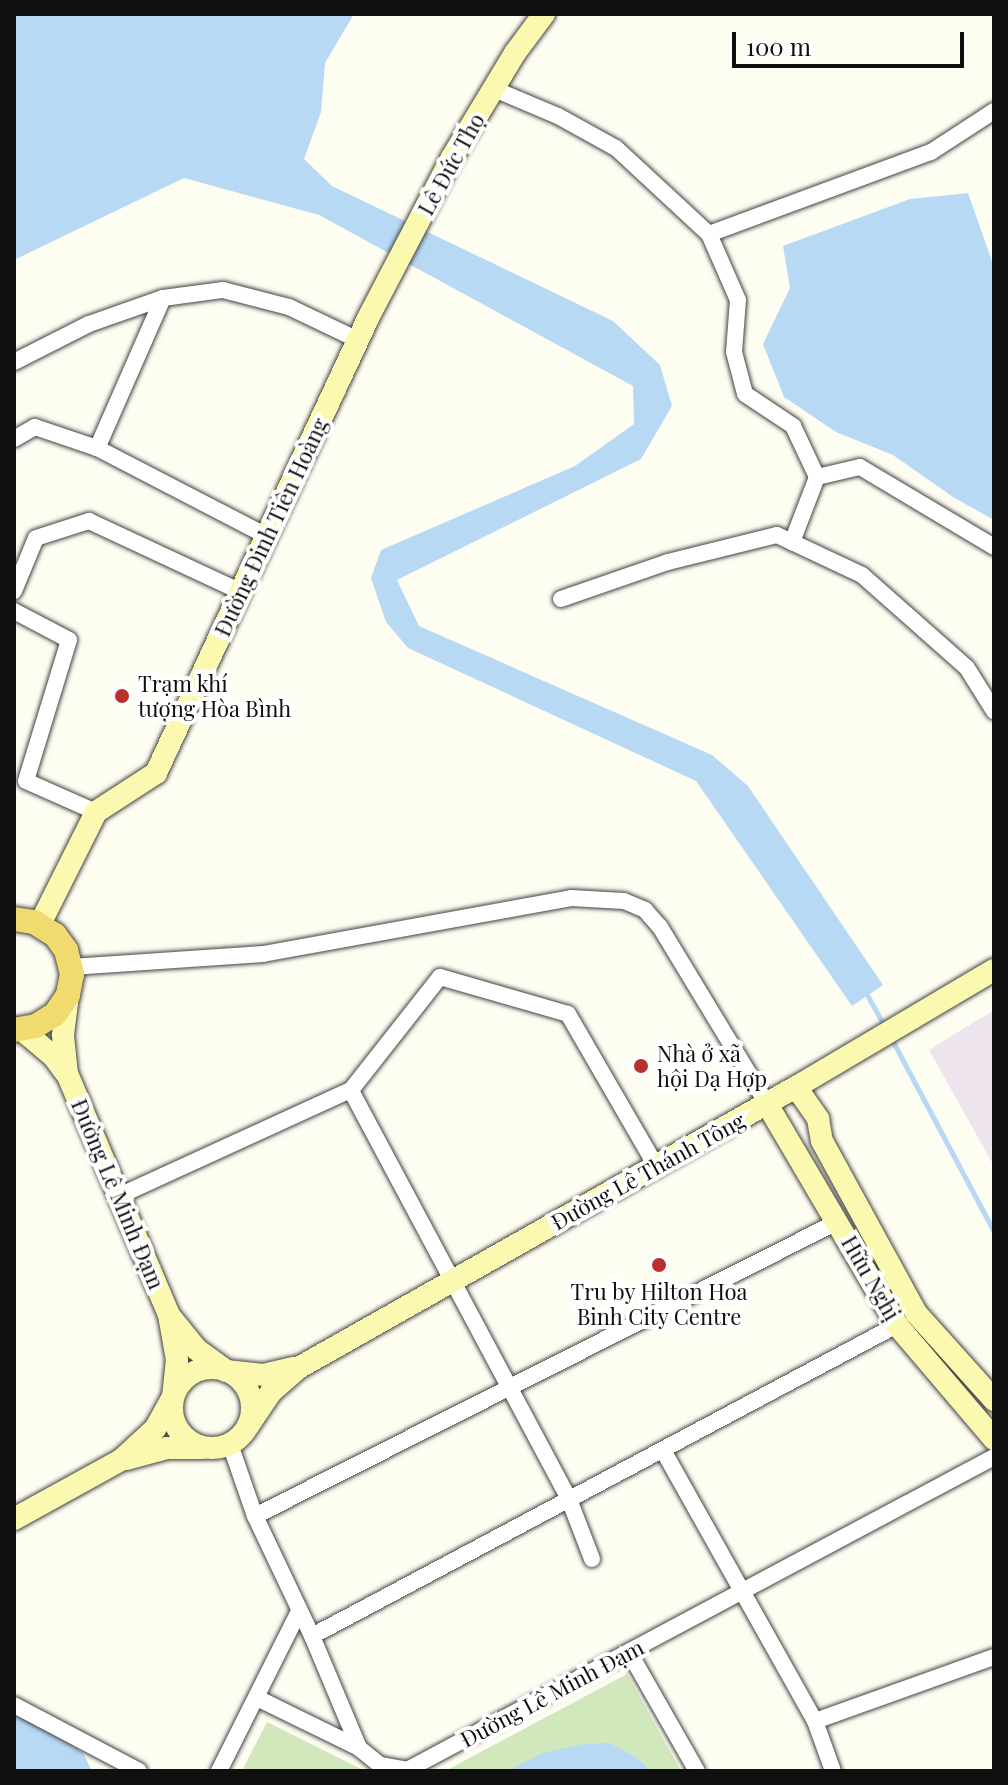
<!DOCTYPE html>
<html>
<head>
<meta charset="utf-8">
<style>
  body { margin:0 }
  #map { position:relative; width:1008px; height:1785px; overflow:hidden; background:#fefdf2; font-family:"Playfair Display",serif }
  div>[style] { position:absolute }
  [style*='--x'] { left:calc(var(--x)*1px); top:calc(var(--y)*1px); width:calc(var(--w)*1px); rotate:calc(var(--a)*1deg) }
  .industrial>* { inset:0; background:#ede4ed }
  .green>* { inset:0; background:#d0e8bc }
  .water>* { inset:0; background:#b8d9f4 }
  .stream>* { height:5px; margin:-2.5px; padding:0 2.5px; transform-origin:2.5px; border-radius:2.5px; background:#b8d9f4 }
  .roads { filter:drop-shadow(0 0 2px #424242) drop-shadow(0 0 2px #424242) }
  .street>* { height:16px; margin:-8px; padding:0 8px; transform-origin:8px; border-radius:8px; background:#fff }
  .secondary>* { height:22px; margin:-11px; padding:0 11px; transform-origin:11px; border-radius:11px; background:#fbf8b0 }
  .secondary>.ring { margin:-11px; padding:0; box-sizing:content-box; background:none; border:22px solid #fbf8b0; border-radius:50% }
  .primary>* { height:24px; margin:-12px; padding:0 12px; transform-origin:12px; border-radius:12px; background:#f2db6e }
  .dots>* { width:22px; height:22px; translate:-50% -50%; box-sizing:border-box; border:4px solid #fff; border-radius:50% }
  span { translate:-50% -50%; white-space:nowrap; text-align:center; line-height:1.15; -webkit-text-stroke:8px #fff; paint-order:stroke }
  .street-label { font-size:22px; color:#0f0f0f }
  .poi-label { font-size:22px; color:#0f0f0f }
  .left { translate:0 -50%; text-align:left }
  .frame { position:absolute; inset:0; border:16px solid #0f0f0f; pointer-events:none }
  .scale { position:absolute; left:732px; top:32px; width:232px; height:36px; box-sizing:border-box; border:4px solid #0f0f0f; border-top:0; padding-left:10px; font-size:24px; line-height:28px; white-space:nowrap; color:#0f0f0f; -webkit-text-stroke:6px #fff; paint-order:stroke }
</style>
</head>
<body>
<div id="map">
  <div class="industrial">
    <div style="clip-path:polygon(994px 1010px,994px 1166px,929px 1050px)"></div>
  </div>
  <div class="green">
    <div style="clip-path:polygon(627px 1674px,681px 1771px,445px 1771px)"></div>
    <div style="clip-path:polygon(267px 1722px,365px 1771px,242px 1771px)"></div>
  </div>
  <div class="water">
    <div style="clip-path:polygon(14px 14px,354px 14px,325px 63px,321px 112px,304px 159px,332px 186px,613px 321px,660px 365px,672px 406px,641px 459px,397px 580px,419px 626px,712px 755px,748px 786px,883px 985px,852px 1006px,696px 781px,408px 648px,386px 622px,371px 578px,381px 550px,575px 466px,634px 424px,633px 386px,319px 215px,184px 178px,14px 260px)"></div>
    <div style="clip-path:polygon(968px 193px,994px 267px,994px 520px,953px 497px,893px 455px,836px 432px,784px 397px,763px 344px,790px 288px,783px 246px,910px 199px)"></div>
    <div style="clip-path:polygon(14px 1715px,54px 1733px,83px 1753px,92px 1771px,14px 1771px)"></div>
    <div style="clip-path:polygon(609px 1743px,636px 1757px,650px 1771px,508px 1771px,543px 1753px,584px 1744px)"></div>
  </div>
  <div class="stream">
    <div style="--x:866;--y:993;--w:38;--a:61"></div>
    <div style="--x:891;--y:1038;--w:220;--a:62"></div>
  </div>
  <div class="roads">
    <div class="street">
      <div style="--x:494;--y:89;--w:69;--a:22.9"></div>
      <div style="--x:558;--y:116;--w:66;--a:28.9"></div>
      <div style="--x:616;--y:148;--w:127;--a:42.8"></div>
      <div style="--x:709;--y:234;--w:237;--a:-20.3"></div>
      <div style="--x:931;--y:152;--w:75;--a:-33.1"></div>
      <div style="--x:709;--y:234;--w:72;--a:66.3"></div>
      <div style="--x:738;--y:300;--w:52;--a:94.4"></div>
      <div style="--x:734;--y:352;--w:43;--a:75.3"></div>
      <div style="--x:745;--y:394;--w:58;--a:33.7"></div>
      <div style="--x:793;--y:426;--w:56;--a:64.8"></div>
      <div style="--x:817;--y:477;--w:70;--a:111"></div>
      <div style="--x:163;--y:298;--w:164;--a:113.7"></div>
      <div style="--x:97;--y:448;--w:191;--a:27.4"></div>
      <div style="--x:14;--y:362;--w:84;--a:-26.9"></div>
      <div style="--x:89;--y:324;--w:78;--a:-19.4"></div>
      <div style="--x:163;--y:298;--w:61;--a:-7.6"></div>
      <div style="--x:223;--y:290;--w:68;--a:14.4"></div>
      <div style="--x:289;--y:307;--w:76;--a:25.6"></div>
      <div style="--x:14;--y:439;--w:24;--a:-30"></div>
      <div style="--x:35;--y:427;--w:65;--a:18.7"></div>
      <div style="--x:817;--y:477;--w:44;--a:-13.1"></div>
      <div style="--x:860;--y:467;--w:156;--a:30.8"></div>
      <div style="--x:14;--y:591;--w:57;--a:-67.5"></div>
      <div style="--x:36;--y:538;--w:56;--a:-17.8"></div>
      <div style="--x:89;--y:521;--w:168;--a:25"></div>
      <div style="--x:561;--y:599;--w:113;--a:-19.1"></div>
      <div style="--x:668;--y:562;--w:112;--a:-13.9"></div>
      <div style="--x:777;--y:535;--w:94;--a:25.2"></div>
      <div style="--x:862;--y:575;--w:140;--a:41.5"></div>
      <div style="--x:967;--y:668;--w:51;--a:57.9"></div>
      <div style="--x:14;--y:611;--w:62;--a:27.8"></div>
      <div style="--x:69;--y:640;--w:147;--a:107"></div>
      <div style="--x:26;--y:781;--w:77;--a:23.9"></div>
      <div style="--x:72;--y:967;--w:191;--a:-3.9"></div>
      <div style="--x:263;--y:954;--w:313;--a:-10.3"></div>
      <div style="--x:571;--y:898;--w:53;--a:3.2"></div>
      <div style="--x:624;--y:901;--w:23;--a:23"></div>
      <div style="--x:645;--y:910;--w:23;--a:49"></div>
      <div style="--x:660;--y:927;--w:207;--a:58.8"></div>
      <div style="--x:119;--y:1196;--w:255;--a:-24.6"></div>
      <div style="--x:230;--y:1444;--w:76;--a:70.9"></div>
      <div style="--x:255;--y:1516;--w:133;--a:64.6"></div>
      <div style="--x:312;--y:1636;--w:121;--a:67.2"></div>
      <div style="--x:359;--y:1748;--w:27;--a:39"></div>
      <div style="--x:380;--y:1765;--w:27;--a:10"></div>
      <div style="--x:407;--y:1770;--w:665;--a:-28.07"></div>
      <div style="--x:664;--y:1452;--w:308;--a:60.7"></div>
      <div style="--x:815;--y:1721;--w:53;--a:70.2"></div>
      <div style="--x:255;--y:1516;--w:654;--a:-26.8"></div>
      <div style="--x:592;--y:1559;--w:64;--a:-111"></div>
      <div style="--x:569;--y:1499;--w:463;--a:-118.1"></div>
      <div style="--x:351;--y:1090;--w:144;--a:-51.8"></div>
      <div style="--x:440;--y:977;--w:133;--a:16.1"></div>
      <div style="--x:568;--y:1014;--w:176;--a:59.9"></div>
      <div style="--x:312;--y:1636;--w:663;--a:-28"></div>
      <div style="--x:629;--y:1652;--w:137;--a:60.3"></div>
      <div style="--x:257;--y:1698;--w:114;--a:26.1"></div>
      <div style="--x:14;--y:1705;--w:141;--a:27.8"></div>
      <div style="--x:815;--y:1721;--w:190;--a:-19.7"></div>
      <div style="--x:219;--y:1771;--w:179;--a:-63.4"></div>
    </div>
    <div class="secondary">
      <div style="--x:40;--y:924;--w:125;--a:-63.4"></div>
      <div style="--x:96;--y:812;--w:72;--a:-33"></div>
      <div style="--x:156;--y:773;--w:500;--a:-65"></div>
      <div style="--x:367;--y:320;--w:182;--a:-62.4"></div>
      <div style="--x:451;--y:159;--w:124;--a:-58.9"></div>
      <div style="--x:515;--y:53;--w:49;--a:-53.4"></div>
      <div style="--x:21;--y:1029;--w:42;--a:40.2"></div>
      <div style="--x:53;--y:1056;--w:21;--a:53"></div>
      <div style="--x:796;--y:1087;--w:39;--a:55"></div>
      <div style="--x:818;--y:1119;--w:22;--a:80"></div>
      <div style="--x:822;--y:1141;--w:196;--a:61.3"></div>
      <div style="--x:916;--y:1313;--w:117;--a:48.1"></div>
      <div style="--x:767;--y:1104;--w:256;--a:59.5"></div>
      <div style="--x:897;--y:1325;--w:150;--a:49.6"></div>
      <div style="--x:172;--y:1319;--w:38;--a:51"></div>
      <div style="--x:196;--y:1349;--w:37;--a:36"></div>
      <div style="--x:226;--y:1371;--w:37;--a:6"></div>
      <div style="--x:263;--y:1375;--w:32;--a:-13"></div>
      <div class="ring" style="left:172px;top:1368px;width:58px;height:58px"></div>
      <div style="--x:248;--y:1426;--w:41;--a:-55.9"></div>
      <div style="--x:271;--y:1392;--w:38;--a:-41"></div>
      <div style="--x:300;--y:1367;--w:570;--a:-29.45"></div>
      <div style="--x:796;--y:1087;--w:230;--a:-30.6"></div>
      <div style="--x:126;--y:1459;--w:42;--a:-15"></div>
      <div style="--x:167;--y:1448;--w:35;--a:0"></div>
      <div style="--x:14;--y:1519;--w:122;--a:-28.9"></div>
      <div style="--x:121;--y:1460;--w:46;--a:-42.4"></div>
      <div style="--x:155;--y:1429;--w:37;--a:-61"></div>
      <div style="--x:173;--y:1397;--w:37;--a:-84"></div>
      <div style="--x:177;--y:1360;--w:46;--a:-100.1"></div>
      <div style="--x:169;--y:1315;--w:262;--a:-112.9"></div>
      <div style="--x:67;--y:1074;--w:39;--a:-96"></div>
      <div style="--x:63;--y:1035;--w:40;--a:-82.9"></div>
    </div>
    <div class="primary">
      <div style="--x:14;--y:919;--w:20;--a:9"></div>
      <div style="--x:34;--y:922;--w:25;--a:32"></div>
      <div style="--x:55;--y:935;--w:19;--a:54"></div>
      <div style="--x:66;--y:950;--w:25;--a:76"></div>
      <div style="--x:72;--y:974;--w:21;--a:101"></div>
      <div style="--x:68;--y:995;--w:23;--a:124"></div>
      <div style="--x:55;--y:1014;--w:22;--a:148"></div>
      <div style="--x:36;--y:1026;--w:22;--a:170"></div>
    </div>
  </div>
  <div class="dots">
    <div style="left:122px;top:696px;background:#ba302c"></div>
    <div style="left:641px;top:1066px;background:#ba302c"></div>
    <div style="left:659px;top:1265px;background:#ba302c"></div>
  </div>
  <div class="street-label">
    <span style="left:451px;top:164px;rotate:-61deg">Lê Đức Thọ</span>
    <span style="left:271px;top:527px;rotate:-65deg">Đường Đinh Tiên Hoàng</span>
    <span style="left:648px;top:1171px;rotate:-29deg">Đường Lê Thánh Tông</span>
    <span style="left:118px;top:1194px;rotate:67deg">Đường Lê Minh Đạm</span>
    <span style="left:871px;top:1278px;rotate:60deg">Hữu Nghị</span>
    <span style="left:552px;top:1693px;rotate:-28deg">Đường Lê Minh Đạm</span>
  </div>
  <div class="poi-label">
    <span class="left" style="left:138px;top:696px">Trạm khí<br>tượng Hòa Bình</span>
    <span class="left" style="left:657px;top:1066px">Nhà ở xã<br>hội Dạ Hợp</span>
    <span style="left:659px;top:1304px">Tru by Hilton Hoa<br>Binh City Centre</span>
  </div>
  <div class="frame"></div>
  <div class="scale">100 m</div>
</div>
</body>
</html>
